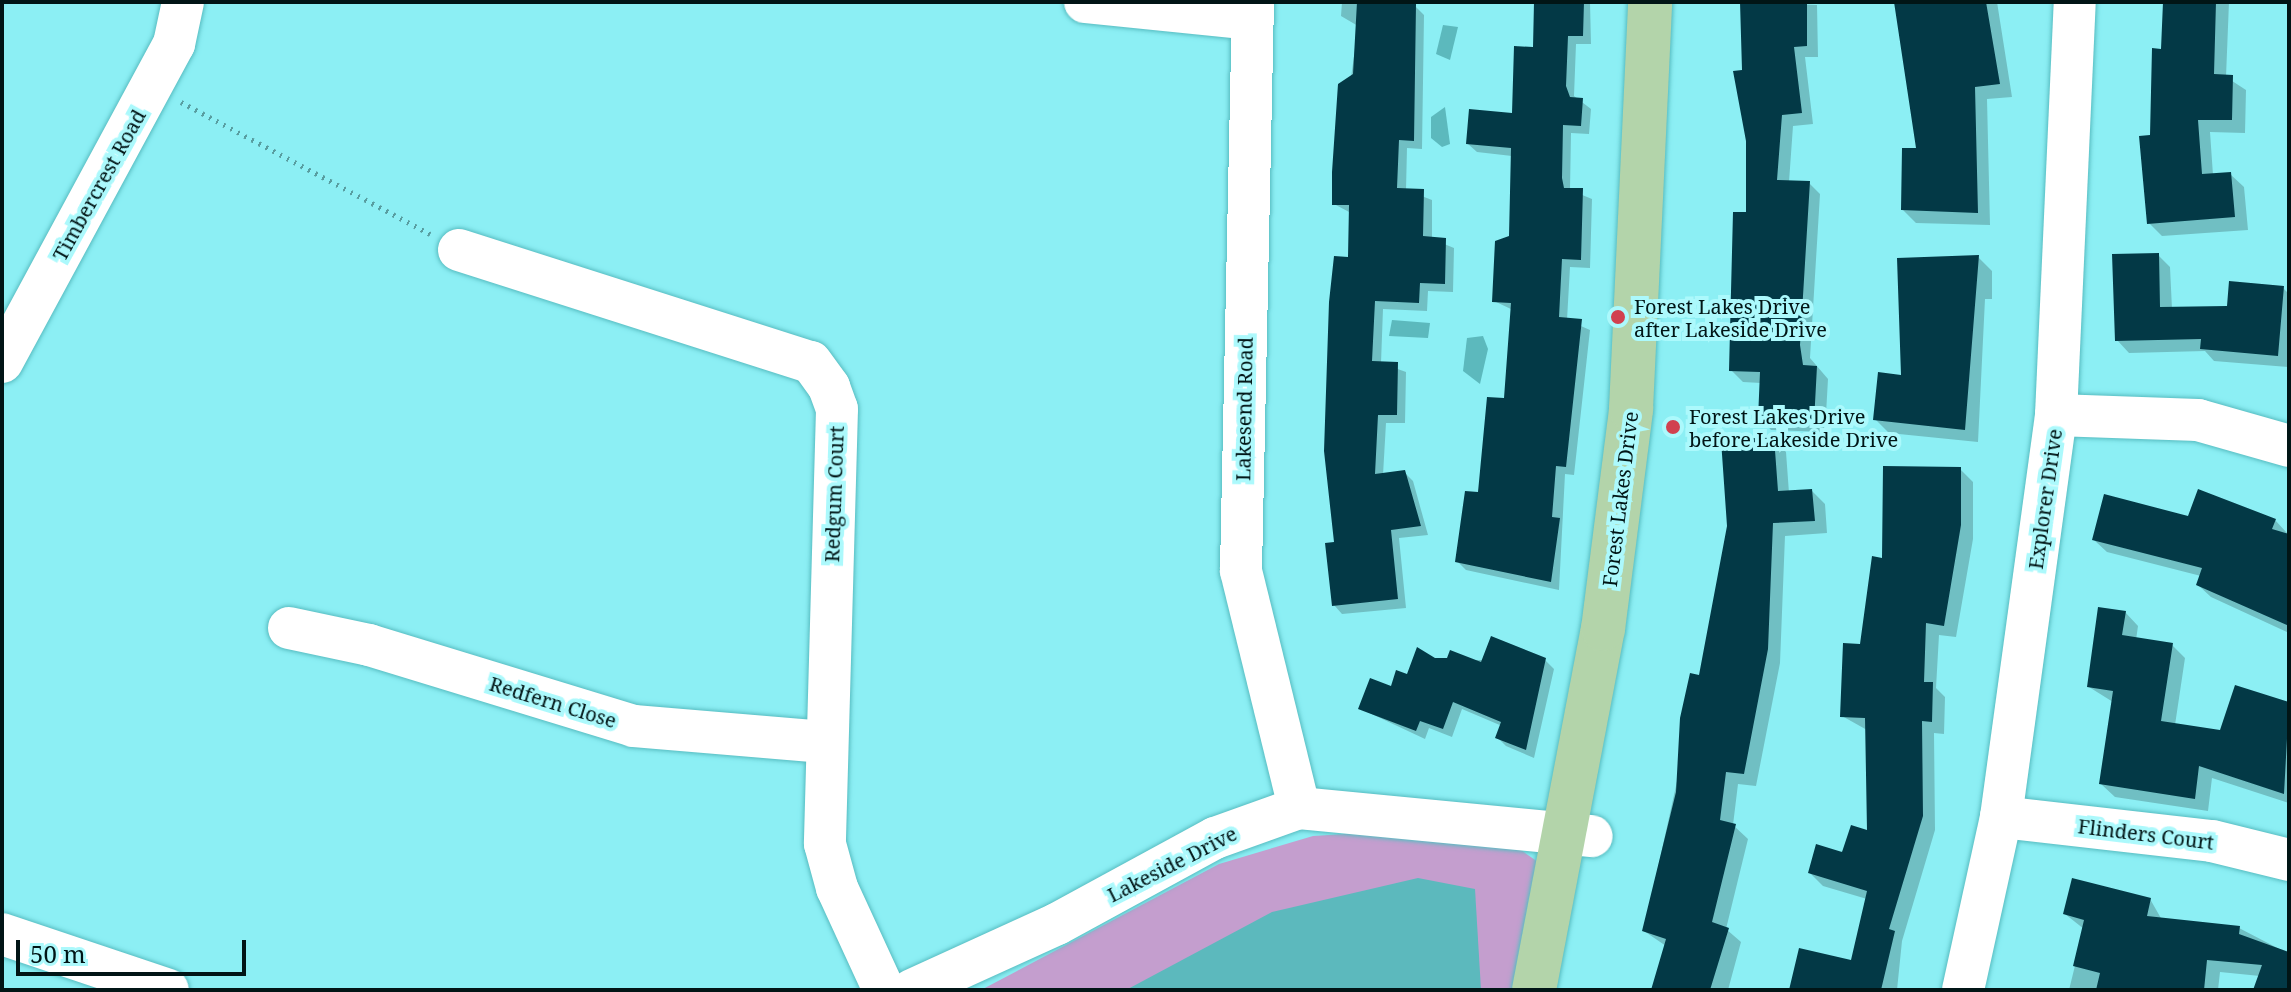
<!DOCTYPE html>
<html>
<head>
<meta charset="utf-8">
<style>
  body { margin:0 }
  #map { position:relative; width:2291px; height:992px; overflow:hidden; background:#8ceff4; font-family:"Noto Serif",serif }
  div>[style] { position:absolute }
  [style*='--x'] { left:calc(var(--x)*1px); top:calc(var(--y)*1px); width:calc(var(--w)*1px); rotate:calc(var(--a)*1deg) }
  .green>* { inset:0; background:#c49ece }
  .water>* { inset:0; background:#5cb9bd }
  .shadow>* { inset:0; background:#0003 }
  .building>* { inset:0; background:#033946 }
  .path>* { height:5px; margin-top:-2.5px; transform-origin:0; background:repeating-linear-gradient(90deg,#589da0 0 2px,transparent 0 8px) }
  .roads { filter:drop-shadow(0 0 2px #57bcc1) drop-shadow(0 0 2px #57bcc1) }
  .minor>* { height:42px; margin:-21px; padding:0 21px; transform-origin:21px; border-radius:21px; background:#fff }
  .major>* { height:44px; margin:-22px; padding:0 22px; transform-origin:22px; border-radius:22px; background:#b3d4aa }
  .dots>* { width:22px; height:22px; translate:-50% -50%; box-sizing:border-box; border:4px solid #acf9fc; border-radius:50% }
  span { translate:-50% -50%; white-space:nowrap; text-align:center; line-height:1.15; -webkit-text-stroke:8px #acf9fc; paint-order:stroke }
  .street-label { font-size:20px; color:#011516 }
  .poi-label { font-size:20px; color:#011516 }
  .left { translate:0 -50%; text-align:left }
  .frame { position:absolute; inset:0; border:4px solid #011516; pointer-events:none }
  .scale { position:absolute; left:16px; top:940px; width:230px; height:36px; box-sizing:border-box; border:4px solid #011516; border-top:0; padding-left:10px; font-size:24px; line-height:28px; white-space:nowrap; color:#011516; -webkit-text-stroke:6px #acf9fc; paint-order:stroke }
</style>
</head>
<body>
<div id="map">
  <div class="green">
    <div style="clip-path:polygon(1391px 831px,1518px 848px,1538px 862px,1522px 990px,981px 990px,1219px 864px,1313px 836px)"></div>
  </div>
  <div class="water">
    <div style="clip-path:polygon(1443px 25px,1458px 27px,1450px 60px,1436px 54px)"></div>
    <div style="clip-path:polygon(1445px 107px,1450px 144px,1442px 147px,1431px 138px,1431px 117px)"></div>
    <div style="clip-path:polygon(1392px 320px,1430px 323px,1428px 338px,1389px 336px)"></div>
    <div style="clip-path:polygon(1483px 336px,1488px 349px,1480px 384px,1463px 371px,1467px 338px)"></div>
    <div style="clip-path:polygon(1418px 878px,1475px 889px,1481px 990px,1126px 990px,1272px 912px)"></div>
  </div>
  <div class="shadow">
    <div style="clip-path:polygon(1342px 2px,1415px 6px,1424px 15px,1422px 149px,1407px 148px,1406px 190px,1432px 200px,1432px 239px,1454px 248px,1453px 292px,1428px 291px,1427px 311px,1383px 309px,1381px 363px,1406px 372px,1405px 423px,1386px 423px,1383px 475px,1404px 472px,1413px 481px,1428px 535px,1399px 538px,1406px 608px,1342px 614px,1334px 605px,1351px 213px,1334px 204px,1358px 26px,1341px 16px)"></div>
    <div style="clip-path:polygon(1536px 2px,1590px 2px,1591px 44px,1576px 44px,1574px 96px,1591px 109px,1589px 134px,1571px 133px,1570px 190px,1592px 199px,1590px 268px,1570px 267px,1567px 320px,1590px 330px,1574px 475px,1565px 474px,1559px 590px,1466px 570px,1457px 561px,1506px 400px,1513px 310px,1494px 301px,1511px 238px,1512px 156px,1477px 152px,1468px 144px,1514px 116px,1535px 49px)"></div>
    <div style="clip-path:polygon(1742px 2px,1817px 5px,1818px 57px,1805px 57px,1813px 124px,1793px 126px,1789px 182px,1809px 183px,1820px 194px,1810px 358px,1828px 379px,1825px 432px,1771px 430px,1760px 418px,1761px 383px,1743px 382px,1731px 370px,1748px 214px)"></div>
    <div style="clip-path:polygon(1896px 2px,1997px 2px,2012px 97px,1987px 99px,1990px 225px,1916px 223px,1903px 210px,1918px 150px)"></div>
    <div style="clip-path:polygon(2165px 2px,2229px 2px,2226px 77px,2246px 90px,2245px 133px,2210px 132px,2213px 175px,2230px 174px,2244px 187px,2248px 230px,2162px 236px,2149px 223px)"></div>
    <div style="clip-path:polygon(2158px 255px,2170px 267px,2172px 309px,2229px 308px,2283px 288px,2289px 294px,2289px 367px,2214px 361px,2205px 351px,2129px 353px,2117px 340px)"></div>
    <div style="clip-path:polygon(1978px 257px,1992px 271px,1992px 299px,1985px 299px,1978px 442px,1889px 433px,1875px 419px)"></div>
    <div style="clip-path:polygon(1773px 439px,1786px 452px,1789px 493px,1812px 491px,1825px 504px,1827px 533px,1785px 536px,1780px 663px,1756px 786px,1738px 784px,1733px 825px,1748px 839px,1726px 929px,1741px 942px,1728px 990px,1653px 990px,1666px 946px,1644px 931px,1700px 677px)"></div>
    <div style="clip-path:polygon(1960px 469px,1973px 482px,1973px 539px,1956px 637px,1939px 635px,1936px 688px,1945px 697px,1944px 734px,1934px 733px,1935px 830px,1902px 941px,1897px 990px,1789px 990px,1853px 962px,1867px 899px,1823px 886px,1810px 873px,1869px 833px,1867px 730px,1842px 716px,1884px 560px)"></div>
    <div style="clip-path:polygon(2189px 519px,2275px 520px,2287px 533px,2289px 633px,2211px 597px,2198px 585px,2201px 576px,2107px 552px,2094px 540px)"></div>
    <div style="clip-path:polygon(2125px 612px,2138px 626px,2136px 640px,2172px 645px,2185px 658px,2175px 725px,2222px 732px,2236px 687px,2289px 705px,2289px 803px,2212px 778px,2208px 811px,2115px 797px,2101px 784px,2113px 702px,2089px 687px)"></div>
    <div style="clip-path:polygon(1435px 660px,1545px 660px,1554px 669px,1534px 758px,1506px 746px,1497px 737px,1502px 726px,1462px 709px,1452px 737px,1429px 728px,1425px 739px,1361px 709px)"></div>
    <div style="clip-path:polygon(2150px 899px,2162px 920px,2239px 928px,2289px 954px,2289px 990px,2255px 990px,2260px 976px,2220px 972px,2218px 990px,2069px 990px,2084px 929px,2065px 914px)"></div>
  </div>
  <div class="building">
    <div style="clip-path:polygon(1357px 2px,1416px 4px,1414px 141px,1399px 140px,1397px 188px,1424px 189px,1423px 236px,1446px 238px,1445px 284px,1420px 283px,1419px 303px,1375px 301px,1372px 361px,1398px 362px,1397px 415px,1378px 415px,1375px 474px,1405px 470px,1421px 526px,1391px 530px,1398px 599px,1332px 606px,1325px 543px,1334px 542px,1324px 451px,1329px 302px,1334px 256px,1348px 257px,1349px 205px,1332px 205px,1332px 172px,1338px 84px,1353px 74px)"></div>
    <div style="clip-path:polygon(1534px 2px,1584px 2px,1583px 36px,1568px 36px,1566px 86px,1570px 97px,1583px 98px,1581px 126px,1563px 125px,1562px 178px,1564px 188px,1583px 188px,1581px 260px,1562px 259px,1559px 317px,1582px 319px,1566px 467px,1556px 466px,1552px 517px,1560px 518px,1551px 582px,1455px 562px,1465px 491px,1478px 492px,1487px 397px,1504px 398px,1511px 303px,1492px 302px,1495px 241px,1509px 236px,1511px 148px,1466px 144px,1469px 109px,1512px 113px,1514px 46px,1533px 47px)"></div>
    <div style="clip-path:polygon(1740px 2px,1807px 2px,1807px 46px,1794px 47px,1802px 113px,1782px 115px,1777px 180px,1810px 181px,1800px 345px,1803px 365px,1817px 366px,1814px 422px,1758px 419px,1760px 372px,1729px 371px,1733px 212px,1746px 212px,1746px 141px,1733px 71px,1742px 70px)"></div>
    <div style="clip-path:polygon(1894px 2px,1986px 2px,2000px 84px,1975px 87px,1978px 213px,1901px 210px,1902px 148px,1916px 148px)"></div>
    <div style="clip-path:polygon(2163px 2px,2216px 2px,2214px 74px,2233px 75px,2232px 120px,2198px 120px,2202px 174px,2231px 172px,2235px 217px,2147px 224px,2139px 136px,2150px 135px,2152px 48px,2161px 49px)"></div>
    <div style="clip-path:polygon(2159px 253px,2160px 307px,2227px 306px,2229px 281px,2284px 286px,2278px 356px,2200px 349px,2201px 339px,2115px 341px,2112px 254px)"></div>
    <div style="clip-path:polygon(1979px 255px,1965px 430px,1873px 420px,1878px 372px,1901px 375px,1897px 258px)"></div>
    <div style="clip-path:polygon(1774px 437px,1778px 491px,1812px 489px,1815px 521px,1773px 523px,1768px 649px,1744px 774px,1726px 772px,1720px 820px,1736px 824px,1712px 922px,1729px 928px,1710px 990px,1651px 990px,1666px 939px,1642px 931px,1676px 792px,1680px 718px,1690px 673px,1699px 675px,1727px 526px,1721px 440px)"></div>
    <div style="clip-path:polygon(1883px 466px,1961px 467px,1961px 525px,1944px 626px,1926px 623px,1924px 682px,1933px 682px,1932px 722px,1922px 721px,1923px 816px,1889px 929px,1895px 931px,1881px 990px,1789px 990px,1799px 948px,1851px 960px,1867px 891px,1808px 873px,1816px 844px,1842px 852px,1851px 825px,1867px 830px,1865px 718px,1840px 717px,1843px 643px,1860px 644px,1872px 556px,1882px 558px)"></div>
    <div style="clip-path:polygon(2198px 489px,2276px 519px,2272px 529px,2289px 534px,2289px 626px,2196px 585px,2202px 568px,2092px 540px,2104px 494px,2188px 516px)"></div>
    <div style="clip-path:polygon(2098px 607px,2126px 611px,2122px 635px,2173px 643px,2161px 721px,2220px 730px,2235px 685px,2289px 702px,2284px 794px,2199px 766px,2195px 799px,2099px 784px,2113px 691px,2087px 687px)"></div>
    <div style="clip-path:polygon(1491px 636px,1546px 658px,1526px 750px,1495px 738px,1501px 722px,1453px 702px,1443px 729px,1420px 721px,1416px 731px,1358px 709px,1370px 678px,1391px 686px,1396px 670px,1407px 674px,1417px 647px,1435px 658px,1447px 658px,1450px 650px,1481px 662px)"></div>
    <div style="clip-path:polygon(2072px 878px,2151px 898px,2147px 916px,2240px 926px,2239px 934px,2289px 952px,2289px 990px,2253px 990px,2262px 965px,2207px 960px,2204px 990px,2096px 990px,2100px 973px,2073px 966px,2084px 920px,2063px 914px)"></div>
  </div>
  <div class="path">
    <div style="--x:181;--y:102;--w:282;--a:27.9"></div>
  </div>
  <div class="roads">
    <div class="minor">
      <div style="--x:1085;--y:2;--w:168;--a:5.8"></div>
      <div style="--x:1253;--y:2;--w:569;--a:91.21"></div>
      <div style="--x:1241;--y:571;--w:244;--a:76.2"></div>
      <div style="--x:459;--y:250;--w:369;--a:17.7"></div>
      <div style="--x:811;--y:362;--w:31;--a:54"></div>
      <div style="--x:829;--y:387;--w:23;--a:70"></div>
      <div style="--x:837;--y:409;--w:435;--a:91.6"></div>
      <div style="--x:825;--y:844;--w:46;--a:74.7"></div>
      <div style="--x:837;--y:888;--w:112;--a:65.3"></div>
      <div style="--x:2;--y:362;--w:362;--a:-61.6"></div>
      <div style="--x:174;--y:44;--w:43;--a:-77.9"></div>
      <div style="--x:2056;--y:415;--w:142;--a:2"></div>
      <div style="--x:2198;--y:420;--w:95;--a:15.9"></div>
      <div style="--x:289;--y:628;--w:82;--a:12"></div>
      <div style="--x:369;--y:645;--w:277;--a:17"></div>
      <div style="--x:634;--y:726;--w:191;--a:4.8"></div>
      <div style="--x:2001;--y:817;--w:212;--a:6.5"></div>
      <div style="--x:2212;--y:841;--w:79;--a:13.9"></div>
      <div style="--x:2;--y:934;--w:175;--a:18.6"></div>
      <div style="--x:912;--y:990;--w:159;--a:-24.5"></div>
      <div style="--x:1057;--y:924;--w:180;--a:-28.6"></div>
      <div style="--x:1215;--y:838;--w:89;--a:-19.7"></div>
      <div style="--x:1299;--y:808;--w:294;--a:5.5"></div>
      <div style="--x:1963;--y:990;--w:177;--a:-77.6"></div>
      <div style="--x:2001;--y:817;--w:406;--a:-82.2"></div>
      <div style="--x:2056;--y:415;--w:413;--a:-87.4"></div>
    </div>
    <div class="major">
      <div style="--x:1534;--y:990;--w:368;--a:-79.2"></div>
      <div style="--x:1603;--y:629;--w:222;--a:-82.7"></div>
      <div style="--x:1631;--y:409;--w:407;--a:-87.3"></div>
    </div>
  </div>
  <div class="dots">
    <div style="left:1618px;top:317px;background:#d1414f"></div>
    <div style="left:1673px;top:427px;background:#d1414f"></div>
  </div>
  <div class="street-label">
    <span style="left:99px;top:185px;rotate:-61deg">Timbercrest Road</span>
    <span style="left:1244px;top:409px;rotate:-89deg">Lakesend Road</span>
    <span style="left:834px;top:494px;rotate:-88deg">Redgum Court</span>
    <span style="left:1620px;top:499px;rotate:-83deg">Forest Lakes Drive</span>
    <span style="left:2045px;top:499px;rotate:-82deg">Explorer Drive</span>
    <span style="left:553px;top:702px;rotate:17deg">Redfern Close</span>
    <span style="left:2146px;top:834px;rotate:7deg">Flinders Court</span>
    <span style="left:1172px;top:864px;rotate:-27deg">Lakeside Drive</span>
  </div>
  <div class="poi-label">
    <span class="left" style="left:1634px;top:318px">Forest Lakes Drive<br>after Lakeside Drive</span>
    <span class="left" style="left:1689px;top:428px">Forest Lakes Drive<br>before Lakeside Drive</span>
  </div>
  <div class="frame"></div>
  <div class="scale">50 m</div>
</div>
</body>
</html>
